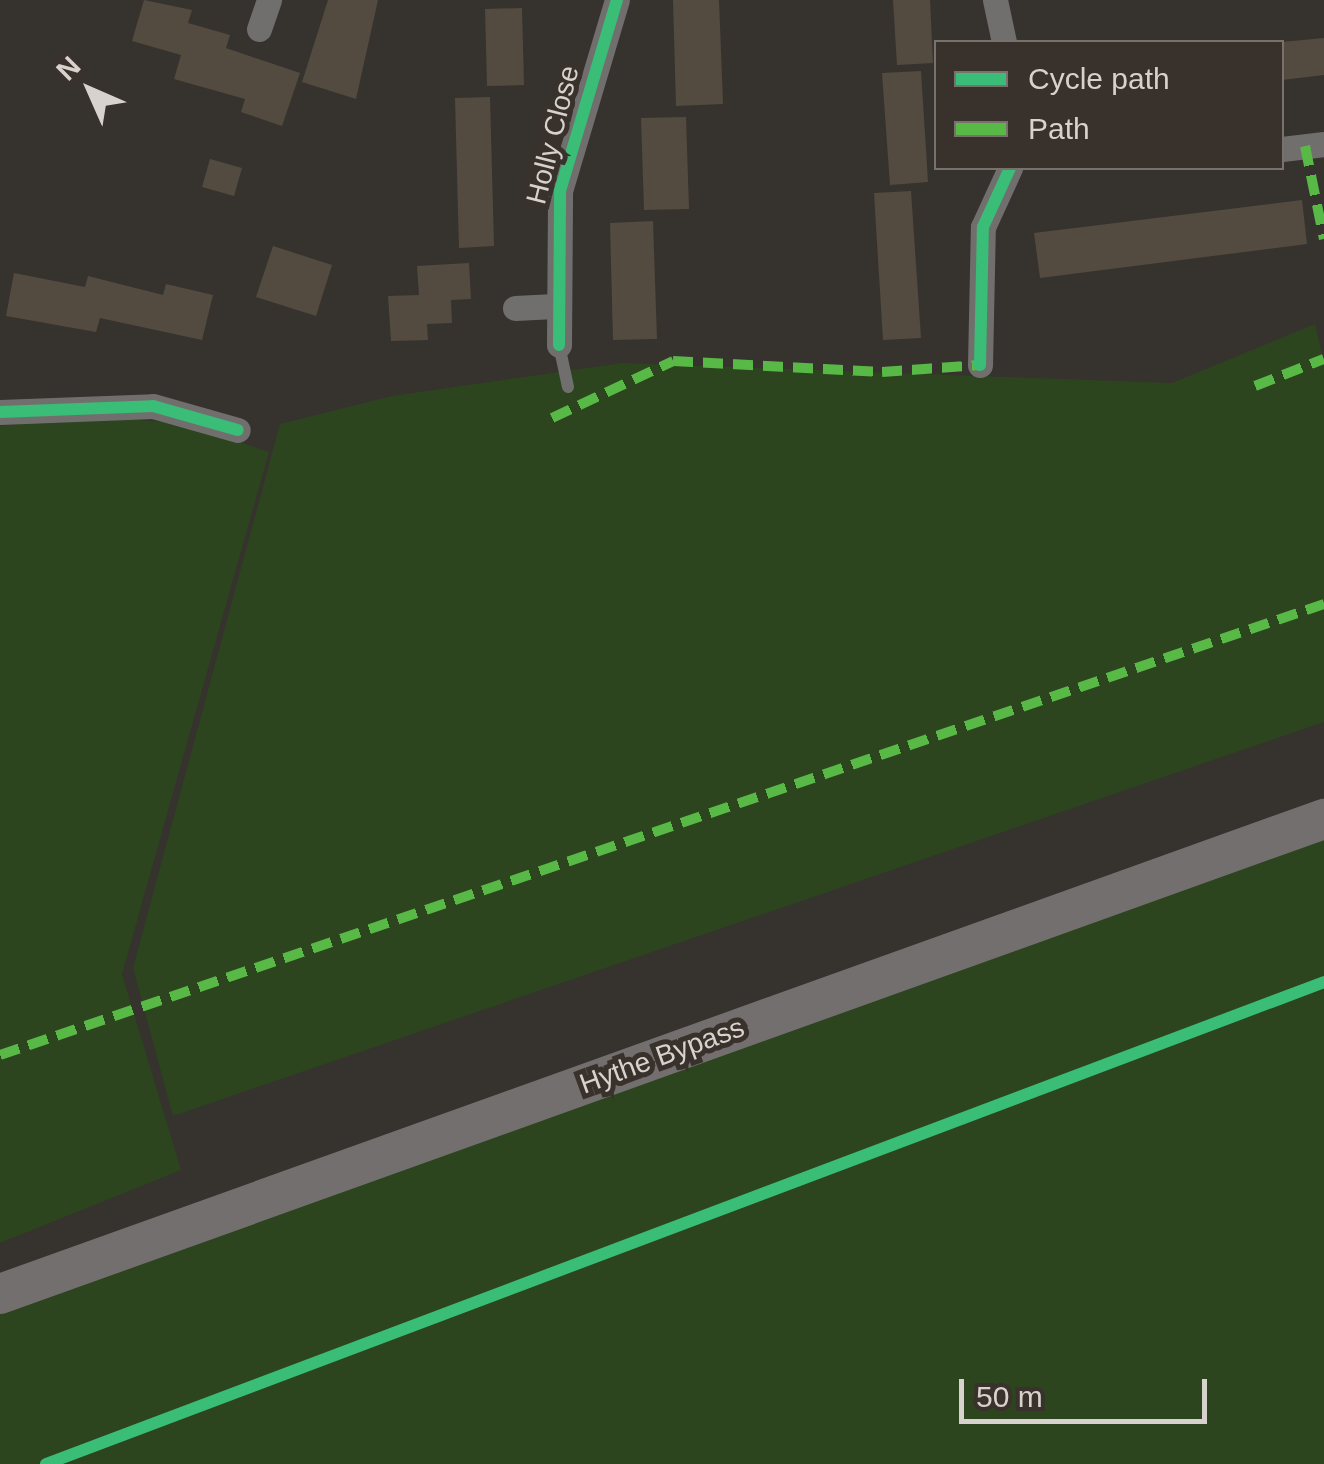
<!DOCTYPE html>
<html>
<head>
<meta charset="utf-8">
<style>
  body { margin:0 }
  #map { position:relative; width:1324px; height:1464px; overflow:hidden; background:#36322e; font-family:Helvetica,sans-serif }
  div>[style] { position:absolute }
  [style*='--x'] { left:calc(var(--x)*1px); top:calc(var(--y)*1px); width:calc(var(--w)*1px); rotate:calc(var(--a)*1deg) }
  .green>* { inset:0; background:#2c451e }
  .building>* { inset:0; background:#534b40 }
  .service>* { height:12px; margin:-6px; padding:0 6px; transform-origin:6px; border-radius:6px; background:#716f6e }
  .minor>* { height:25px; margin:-12.5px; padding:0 12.5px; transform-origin:12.5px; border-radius:12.5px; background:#716f6e }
  .primary>* { height:40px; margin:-20px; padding:0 20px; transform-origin:20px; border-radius:20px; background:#726f6e }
  .quiet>* { height:10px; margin-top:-5px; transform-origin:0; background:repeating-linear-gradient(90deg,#58b947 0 20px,transparent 0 30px) }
  .cycleway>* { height:12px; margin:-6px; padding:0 6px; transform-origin:6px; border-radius:6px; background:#3abd76 }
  span { translate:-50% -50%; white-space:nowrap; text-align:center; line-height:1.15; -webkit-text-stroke:10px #39312b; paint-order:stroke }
  .street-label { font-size:28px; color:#d7d2ce }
  .legend { position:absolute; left:934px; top:40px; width:350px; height:130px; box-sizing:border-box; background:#39312b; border:2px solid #78716c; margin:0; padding:12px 18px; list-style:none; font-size:30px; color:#d7d2ce }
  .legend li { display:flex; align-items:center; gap:20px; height:50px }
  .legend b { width:50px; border:2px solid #78716c }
  .north { position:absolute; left:40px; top:40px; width:100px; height:100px; -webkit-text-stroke:8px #39312b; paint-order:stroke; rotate:315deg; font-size:28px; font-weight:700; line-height:40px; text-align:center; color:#d7d2ce }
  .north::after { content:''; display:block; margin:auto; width:35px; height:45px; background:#d7d2ce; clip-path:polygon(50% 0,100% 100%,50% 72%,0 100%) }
  .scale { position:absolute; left:959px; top:1379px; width:248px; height:45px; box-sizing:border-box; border:5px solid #d7d2ce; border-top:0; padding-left:12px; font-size:30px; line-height:35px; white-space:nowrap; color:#d7d2ce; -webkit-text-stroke:8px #39312b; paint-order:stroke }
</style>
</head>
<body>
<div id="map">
  <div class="green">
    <div style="clip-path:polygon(1315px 324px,1324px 362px,1324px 722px,173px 1116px,133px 968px,280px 424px,392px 396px,622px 363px,1172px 383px)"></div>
    <div style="clip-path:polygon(91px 416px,188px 424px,269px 452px,122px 974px,181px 1170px,0 1243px,0 426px)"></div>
    <div style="clip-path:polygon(1324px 834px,1324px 1464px,0 1464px,0 1310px)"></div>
  </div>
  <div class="building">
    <div style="clip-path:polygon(144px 0,192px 10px,188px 23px,230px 35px,226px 48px,300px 73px,282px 126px,241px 112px,245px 99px,174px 79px,181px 55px,132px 41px)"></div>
    <div style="clip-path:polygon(328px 0,378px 0,356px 99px,302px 82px)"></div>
    <div style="clip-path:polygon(673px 0,719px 0,723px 104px,676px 106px)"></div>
    <div style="clip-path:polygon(893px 0,930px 0,933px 63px,897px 65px)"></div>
    <div style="clip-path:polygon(522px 8px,524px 85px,487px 86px,485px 9px)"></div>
    <div style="clip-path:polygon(1324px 38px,1324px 75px,1282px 80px,1282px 42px)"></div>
    <div style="clip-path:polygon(921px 71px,928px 182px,890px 185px,882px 73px)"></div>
    <div style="clip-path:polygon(490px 97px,494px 246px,459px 248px,455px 98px)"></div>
    <div style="clip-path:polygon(686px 117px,689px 209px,644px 210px,641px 118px)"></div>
    <div style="clip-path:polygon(210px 159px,242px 168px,234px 196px,202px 187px)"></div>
    <div style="clip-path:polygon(911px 191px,921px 338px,883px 340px,874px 193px)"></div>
    <div style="clip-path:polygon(1302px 200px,1307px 244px,1040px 278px,1034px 233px)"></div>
    <div style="clip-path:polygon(653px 221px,657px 339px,613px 340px,610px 223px)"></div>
    <div style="clip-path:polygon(273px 246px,332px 265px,316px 316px,256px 297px)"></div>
    <div style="clip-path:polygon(469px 263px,471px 299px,451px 300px,452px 323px,427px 324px,428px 340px,391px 341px,388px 296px,419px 295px,417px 266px)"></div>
    <div style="clip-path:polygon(14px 273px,85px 287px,88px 276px,163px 295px,166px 284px,213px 295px,202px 340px,100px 318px,96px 332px,6px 316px)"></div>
  </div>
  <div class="service">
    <div style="--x:559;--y:345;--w:43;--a:77.9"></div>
  </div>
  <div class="minor">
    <div style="--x:995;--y:0;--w:43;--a:77.9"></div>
    <div style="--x:259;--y:29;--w:31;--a:-71"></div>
    <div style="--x:1282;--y:149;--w:42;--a:-6.8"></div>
    <div style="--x:515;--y:308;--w:40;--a:-2.9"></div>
    <div style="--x:559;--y:345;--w:154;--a:-89.6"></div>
    <div style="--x:560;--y:191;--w:199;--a:-73.4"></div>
    <div style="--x:980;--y:365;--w:138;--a:-88.8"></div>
    <div style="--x:983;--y:227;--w:65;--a:-65.4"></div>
    <div style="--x:0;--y:412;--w:153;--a:-2.2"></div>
    <div style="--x:153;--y:406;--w:88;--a:15.8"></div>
  </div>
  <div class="primary">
    <div style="--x:0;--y:1294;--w:1407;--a:-19.74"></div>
  </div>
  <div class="quiet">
    <div style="--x:1305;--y:146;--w:95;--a:78.5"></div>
    <div style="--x:1255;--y:386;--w:74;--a:-21.4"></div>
    <div style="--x:552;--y:418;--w:134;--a:-25.2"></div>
    <div style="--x:673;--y:361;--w:209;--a:3"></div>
    <div style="--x:882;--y:372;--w:98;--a:-4.1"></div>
    <div style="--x:0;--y:1055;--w:1399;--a:-18.81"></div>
  </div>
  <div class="cycleway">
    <div style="--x:559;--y:345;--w:154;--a:-89.6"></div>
    <div style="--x:560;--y:191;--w:199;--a:-73.4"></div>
    <div style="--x:980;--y:365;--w:138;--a:-88.8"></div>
    <div style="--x:983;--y:227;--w:65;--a:-65.4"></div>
    <div style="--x:0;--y:412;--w:153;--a:-2.2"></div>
    <div style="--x:153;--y:406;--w:88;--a:15.8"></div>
    <div style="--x:46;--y:1464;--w:1366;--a:-20.66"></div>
  </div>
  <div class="street-label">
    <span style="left:553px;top:135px;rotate:-76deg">Holly Close</span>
    <span style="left:662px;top:1056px;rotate:-20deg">Hythe Bypass</span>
  </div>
  <ul class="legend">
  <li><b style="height:12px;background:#3abd76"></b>Cycle path</li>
  <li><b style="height:12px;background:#58b947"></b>Path</li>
  </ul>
  <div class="north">N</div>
  <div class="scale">50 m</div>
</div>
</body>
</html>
